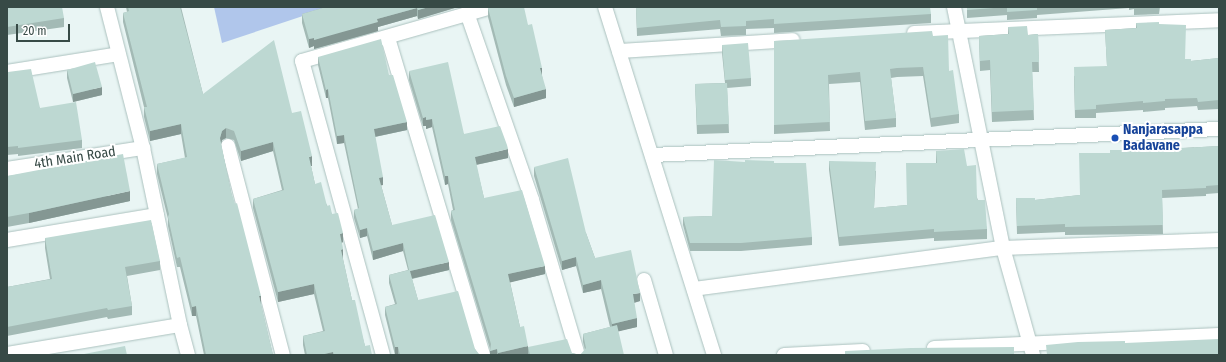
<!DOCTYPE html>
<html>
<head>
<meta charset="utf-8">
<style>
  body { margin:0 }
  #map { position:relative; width:1226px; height:362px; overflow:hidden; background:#e9f5f4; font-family:"Fira Sans Condensed",sans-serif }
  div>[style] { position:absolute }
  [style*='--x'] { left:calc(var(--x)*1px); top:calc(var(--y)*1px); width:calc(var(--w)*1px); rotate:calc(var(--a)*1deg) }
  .green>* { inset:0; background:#b0c6eb }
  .roads { filter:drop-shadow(0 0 1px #abc1be) drop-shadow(0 0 1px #abc1be) }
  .street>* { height:14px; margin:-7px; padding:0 7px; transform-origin:7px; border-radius:7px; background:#fff }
  .wall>* { inset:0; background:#a3bab5 }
  .shaded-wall>* { inset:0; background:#849793 }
  .building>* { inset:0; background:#bdd8d2 }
  .dots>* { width:11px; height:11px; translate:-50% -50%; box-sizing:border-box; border:2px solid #fff; border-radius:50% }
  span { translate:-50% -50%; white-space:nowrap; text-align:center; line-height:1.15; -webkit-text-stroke:4px #fff; paint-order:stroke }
  .transit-label { font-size:14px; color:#164399; font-weight:700 }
  .left { translate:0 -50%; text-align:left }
  .street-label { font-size:14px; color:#374a46 }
  .frame { position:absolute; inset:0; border:8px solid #374a46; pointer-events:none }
  .scale { position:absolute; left:16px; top:24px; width:54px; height:18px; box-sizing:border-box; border:2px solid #374a46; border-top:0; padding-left:5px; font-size:12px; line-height:14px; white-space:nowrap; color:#374a46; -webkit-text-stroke:3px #fff; paint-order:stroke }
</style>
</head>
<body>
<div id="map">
  <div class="green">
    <div style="clip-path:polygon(214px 7px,330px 7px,222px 43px)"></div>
  </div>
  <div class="roads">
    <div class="street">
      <div style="--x:107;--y:7;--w:146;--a:75.7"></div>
      <div style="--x:143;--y:148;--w:181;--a:78.2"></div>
      <div style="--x:180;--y:325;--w:31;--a:75"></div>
      <div style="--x:605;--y:7;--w:365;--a:72.6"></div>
      <div style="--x:954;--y:7;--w:246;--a:78.5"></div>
      <div style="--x:1003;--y:248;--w:111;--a:74.3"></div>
      <div style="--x:467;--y:13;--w:198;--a:70.8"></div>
      <div style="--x:532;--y:200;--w:162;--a:73.5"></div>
      <div style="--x:914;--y:33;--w:305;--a:-2.4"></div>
      <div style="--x:388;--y:38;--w:331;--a:73.3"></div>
      <div style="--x:619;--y:51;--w:174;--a:-3.6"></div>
      <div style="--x:7;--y:72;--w:113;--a:-9.1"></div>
      <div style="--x:228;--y:146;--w:216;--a:75.3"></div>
      <div style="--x:652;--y:155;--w:568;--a:-2.63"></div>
      <div style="--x:7;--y:169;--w:138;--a:-8.8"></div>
      <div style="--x:7;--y:240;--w:152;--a:-9.5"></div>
      <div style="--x:644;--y:280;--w:78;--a:73.7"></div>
      <div style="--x:694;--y:289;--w:312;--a:-7.6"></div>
      <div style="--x:1003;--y:248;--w:216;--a:-2.1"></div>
      <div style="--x:934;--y:348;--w:285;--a:-2.6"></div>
      <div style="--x:7;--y:354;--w:175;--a:-9.5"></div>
      <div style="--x:383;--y:355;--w:305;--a:-105.4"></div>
      <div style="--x:302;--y:61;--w:197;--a:-15.9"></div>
      <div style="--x:784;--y:355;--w:79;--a:-2.9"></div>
    </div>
  </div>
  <div class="wall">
    <div style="clip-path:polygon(7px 7px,64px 18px,64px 27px,7px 35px)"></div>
    <div style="clip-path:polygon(126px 7px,183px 7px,181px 7px,203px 94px,292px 113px,312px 166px,311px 166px,315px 184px,332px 214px,343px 242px,342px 243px,343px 259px,352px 300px,365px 346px,372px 355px,305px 355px,303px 345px,303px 336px,323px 331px,314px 294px,278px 302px,253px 208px,253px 199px,282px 190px,273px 151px,241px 161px,234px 140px,226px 138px,222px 140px,221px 144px,231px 192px,261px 305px,273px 355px,204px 355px,196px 316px,192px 316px,180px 267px,177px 267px,168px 226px,168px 219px,157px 174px,157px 164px,185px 158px,181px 134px,150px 141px,144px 117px,144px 107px,123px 22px,123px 13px,127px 12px)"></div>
    <div style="clip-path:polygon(326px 7px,458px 7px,418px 19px,417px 16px,378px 27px,378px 31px,314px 49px,314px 46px,309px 48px,302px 23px,302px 14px)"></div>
    <div style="clip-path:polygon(636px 7px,931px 14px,931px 23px,774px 33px,774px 28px,746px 29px,746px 35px,721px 36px,720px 29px,637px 36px)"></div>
    <div style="clip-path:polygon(967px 7px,1160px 7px,1159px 14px,1134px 15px,1134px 9px,1129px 10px,1129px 8px,1037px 15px,1037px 18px,1007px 20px,1007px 15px,967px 18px)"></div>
    <div style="clip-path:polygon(488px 8px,528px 25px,542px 76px,546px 98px,514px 107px,506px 85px,488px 17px)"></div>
    <div style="clip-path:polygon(1136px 23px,1159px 24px,1185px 59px,1191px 61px,1219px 58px,1219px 109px,1198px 110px,1197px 106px,1165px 108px,1165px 110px,1143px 112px,1143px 110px,1096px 113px,1096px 118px,1075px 118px,1074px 76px,1107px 66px,1105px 30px,1136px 28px)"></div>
    <div style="clip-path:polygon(1008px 27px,1028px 35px,1038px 34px,1039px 72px,1032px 72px,1034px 120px,992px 122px,990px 70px,980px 71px,979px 36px,1008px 34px)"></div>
    <div style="clip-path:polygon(933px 36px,949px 71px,959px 114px,959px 123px,931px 127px,923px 76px,897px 77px,891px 78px,896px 118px,896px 127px,865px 130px,860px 82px,829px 84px,830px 131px,774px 134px,774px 41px)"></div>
    <div style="clip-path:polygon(722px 45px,751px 78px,751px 86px,727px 88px,729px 133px,697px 134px,695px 84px,725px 83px,722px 53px)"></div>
    <div style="clip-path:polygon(318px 57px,389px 75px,407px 130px,375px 137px,383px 185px,381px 185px,392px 225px,449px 270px,412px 279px,418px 300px,475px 349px,479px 355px,395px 355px,385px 315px,385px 307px,395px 304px,389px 283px,389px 275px,408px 270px,403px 251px,373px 260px,367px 236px,360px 238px,354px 218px,354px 210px,358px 209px,344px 143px,337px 144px,328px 98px,326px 98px,318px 65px)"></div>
    <div style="clip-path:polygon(67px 70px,102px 95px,73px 102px,67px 78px)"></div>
    <div style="clip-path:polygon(409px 71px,464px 134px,508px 158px,476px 165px,484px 198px,545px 274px,510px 282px,520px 327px,528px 355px,490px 355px,490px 349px,451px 220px,451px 211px,453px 210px,448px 184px,445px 185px,432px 127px,426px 129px,426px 126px,423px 126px,409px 80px)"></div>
    <div style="clip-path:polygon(7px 72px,40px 108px,82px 140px,82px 148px,18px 156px,18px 154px,7px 155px)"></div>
    <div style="clip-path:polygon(1219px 146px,1219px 193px,1206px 194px,1206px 196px,1162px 198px,1163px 234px,1065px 235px,1065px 232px,1017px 234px,1016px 198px,1035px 200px,1080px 195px,1110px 153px,1146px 150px)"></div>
    <div style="clip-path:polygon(936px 151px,967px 166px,987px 229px,987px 239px,934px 241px,934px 238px,839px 246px,829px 170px,829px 161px,876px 171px,874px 208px,907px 205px,936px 163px)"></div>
    <div style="clip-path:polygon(745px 162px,774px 163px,812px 237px,812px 245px,741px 251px,690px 251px,683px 225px,683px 217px,712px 216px)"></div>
    <div style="clip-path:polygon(534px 167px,586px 233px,595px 258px,640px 301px,634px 303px,637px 327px,618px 331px,585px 350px,583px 342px,583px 334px,610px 327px,601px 289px,583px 293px,576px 266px,562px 270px,534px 176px)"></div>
    <div style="clip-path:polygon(7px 176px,130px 201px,29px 223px,7px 227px)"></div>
    <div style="clip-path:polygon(45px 238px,160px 261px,160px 270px,127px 276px,132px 306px,132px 315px,108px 319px,107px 317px,7px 336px,7px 287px,50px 279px,45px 248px)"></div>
    <div style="clip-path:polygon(528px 347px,572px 353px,580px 355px,528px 355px)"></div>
  </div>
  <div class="shaded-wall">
    <div style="clip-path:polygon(429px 7px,458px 7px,418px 19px,418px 10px)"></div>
    <div style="clip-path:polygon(417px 8px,417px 16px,378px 27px,378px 31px,314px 49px,314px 40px,377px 19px)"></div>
    <div style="clip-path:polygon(314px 38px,314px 46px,309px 48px,309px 39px)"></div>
    <div style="clip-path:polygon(540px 68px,542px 68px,542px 76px,540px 77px)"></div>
    <div style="clip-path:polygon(102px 87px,102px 95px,73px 102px,73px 94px)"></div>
    <div style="clip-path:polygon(328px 89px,328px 98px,326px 98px,326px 90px)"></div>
    <div style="clip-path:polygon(546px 89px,546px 98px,514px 107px,514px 98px)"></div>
    <div style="clip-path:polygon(426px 117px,426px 126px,423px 126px,423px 118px)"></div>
    <div style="clip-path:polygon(432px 119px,432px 127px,426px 129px,426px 120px)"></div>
    <div style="clip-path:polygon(407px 122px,407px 130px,374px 137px,374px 129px)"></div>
    <div style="clip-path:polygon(181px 124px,181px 134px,150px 141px,150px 131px)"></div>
    <div style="clip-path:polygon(226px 128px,226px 138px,222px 140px,220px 148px,220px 138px,222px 131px)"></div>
    <div style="clip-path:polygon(344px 135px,344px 143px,337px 144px,337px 136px)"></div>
    <div style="clip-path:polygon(273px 142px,273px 151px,241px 161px,241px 151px)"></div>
    <div style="clip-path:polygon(508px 149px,508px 158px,475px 165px,475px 157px)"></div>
    <div style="clip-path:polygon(312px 156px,312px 166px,309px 166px,309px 157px)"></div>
    <div style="clip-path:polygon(445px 176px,448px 176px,448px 184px,445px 185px)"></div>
    <div style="clip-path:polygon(383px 177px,383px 185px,379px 186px,379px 178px)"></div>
    <div style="clip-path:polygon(130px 191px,130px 201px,29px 223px,29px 213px)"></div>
    <div style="clip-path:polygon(367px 228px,367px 236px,360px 238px,360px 230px)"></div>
    <div style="clip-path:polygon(343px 233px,343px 242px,340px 243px,340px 234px)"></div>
    <div style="clip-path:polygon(403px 243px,403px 251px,373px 260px,373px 251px)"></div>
    <div style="clip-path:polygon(343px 249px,343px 259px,341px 250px)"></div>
    <div style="clip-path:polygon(576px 257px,576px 266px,562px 270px,562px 261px)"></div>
    <div style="clip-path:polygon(449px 262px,449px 270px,410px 279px,410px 271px)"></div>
    <div style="clip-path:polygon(545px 266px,545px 274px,508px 283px,508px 274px)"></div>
    <div style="clip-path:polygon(601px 280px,601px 289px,583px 293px,583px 285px)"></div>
    <div style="clip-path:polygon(314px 284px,314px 294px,278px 302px,278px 292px)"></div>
    <div style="clip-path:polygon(640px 293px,640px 301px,633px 303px,633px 294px)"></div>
    <div style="clip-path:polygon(259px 296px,261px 296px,261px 305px)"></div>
    <div style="clip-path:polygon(196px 306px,196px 316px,192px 316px,192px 307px)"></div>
    <div style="clip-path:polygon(637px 318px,637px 327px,612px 333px,612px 324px)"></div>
    <div style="clip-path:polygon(528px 346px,528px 355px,498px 355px,498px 353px)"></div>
    <div style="clip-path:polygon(395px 347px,398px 347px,398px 355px,395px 355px)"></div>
    <div style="clip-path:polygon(497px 349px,497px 355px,490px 355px,490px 351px)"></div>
    <div style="clip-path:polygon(333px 352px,333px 355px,320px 355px)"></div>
  </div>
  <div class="building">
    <div style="clip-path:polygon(7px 7px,62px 7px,64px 18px,7px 27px)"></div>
    <div style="clip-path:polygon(128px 7px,180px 7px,203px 94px,274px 40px,292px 113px,301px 111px,312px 156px,309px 157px,315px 184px,321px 182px,327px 206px,330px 205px,332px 214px,338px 213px,343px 233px,340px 234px,343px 249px,341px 250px,352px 300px,355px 300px,365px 346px,370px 345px,372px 355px,334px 355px,333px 352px,320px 355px,307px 355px,303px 336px,325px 331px,314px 284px,278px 292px,253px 199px,284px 190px,273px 142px,241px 151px,234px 131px,226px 128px,222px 131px,220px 138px,231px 192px,235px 204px,237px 203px,261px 296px,259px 296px,273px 355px,206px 355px,196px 306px,192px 307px,180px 257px,177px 258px,168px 217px,169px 214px,157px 164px,187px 157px,181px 124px,150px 131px,144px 107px,147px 107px,123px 13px,129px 11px)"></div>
    <div style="clip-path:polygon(326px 7px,429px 7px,418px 10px,417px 8px,377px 19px,378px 22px,314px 40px,314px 38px,309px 39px,302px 14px)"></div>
    <div style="clip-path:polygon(490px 7px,524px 7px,528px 25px,532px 24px,542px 68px,540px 68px,546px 89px,514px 98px,506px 76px,488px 8px)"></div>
    <div style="clip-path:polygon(636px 7px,930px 7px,931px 14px,774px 24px,774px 19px,746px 21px,746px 26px,721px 27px,720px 20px,637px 28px)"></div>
    <div style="clip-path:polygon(967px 7px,1040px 7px,1037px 7px,1037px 10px,1007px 12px,1007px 7px,967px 10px)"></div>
    <div style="clip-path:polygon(1159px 22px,1159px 24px,1186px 25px,1185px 59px,1191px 59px,1191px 61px,1219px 58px,1219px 100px,1198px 102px,1197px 98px,1165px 99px,1165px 101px,1143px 103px,1143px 101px,1096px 105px,1096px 109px,1075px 110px,1074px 67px,1107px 66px,1105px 30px,1137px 28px,1136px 23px)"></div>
    <div style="clip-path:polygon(1027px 26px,1028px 35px,1038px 34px,1039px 62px,1032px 62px,1034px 110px,992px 112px,990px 60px,980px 61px,979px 36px,1009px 34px,1008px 27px)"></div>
    <div style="clip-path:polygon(932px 31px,933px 36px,948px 35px,949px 71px,953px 70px,959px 114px,931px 118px,923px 67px,897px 68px,890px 69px,896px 118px,865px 121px,860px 72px,828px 75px,830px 122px,774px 125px,774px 41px)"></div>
    <div style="clip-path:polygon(381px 39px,389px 75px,393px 75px,407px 122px,374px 129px,383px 177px,379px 178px,392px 225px,435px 215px,449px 262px,410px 271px,418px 300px,458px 291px,475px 349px,479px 354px,474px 355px,400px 355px,398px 347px,395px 347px,385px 307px,397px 304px,389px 275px,409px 270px,403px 243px,373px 251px,367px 228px,360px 230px,354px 210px,359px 208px,344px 135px,337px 136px,328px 89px,326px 90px,318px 57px)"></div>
    <div style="clip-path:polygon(748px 43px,751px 78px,725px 80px,722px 45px)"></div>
    <div style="clip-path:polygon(95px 62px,102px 87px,73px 94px,67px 70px)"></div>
    <div style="clip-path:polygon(448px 62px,464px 134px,500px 126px,507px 145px,508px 149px,475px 157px,484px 198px,522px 190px,545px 266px,508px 274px,520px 327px,524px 326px,528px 346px,498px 353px,497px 349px,490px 351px,491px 344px,451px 211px,455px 210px,448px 176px,445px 176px,432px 119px,426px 120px,426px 117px,423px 118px,409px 71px)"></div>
    <div style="clip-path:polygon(31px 69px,40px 108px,76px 102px,82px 140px,18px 148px,18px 146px,7px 147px,7px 72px,8px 72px)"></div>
    <div style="clip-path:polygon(727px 83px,729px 124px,697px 125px,695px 84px)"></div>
    <div style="clip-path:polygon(1219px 146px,1219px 185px,1206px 186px,1206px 188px,1162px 190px,1163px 225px,1065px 227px,1065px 224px,1017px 226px,1016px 198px,1035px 198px,1035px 200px,1080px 195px,1079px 153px,1110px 153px,1110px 150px,1146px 150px,1146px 147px,1185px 148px)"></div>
    <div style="clip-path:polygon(964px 149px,967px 166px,976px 165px,977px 200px,985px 200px,987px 229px,934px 232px,934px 229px,839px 237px,829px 161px,876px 162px,874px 208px,907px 205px,906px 163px,937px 163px,936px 151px)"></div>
    <div style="clip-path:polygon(123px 154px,130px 191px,29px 213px,7px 217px,7px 176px)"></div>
    <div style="clip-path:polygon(568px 158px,586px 233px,595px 258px,631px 250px,640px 293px,633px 294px,637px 318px,612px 324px,601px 280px,583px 285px,576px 257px,562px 261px,534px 167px)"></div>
    <div style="clip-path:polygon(714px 160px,745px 162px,745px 160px,774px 161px,774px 163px,806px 163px,812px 237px,741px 243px,690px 243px,683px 217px,712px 216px)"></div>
    <div style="clip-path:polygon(151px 220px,160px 261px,125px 267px,132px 306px,108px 310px,107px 308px,7px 327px,7px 287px,52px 279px,45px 238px)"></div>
    <div style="clip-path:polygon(617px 325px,624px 355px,580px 355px,586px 348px,583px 334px)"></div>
    <div style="clip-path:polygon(567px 339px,572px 353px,580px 355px,530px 355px,528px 347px)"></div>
    <div style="clip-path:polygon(1219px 339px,1219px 355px,1047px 355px,1046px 345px,1078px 342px,1125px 341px,1125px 343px)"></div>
    <div style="clip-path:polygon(125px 346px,127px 355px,79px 355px)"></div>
    <div style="clip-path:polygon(1014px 347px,1014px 355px,804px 355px,845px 354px,845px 351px,911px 348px)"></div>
  </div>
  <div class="dots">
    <div style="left:1115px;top:138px;background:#1a4fb4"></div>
  </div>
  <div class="transit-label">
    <span class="left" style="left:1123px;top:138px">Nanjarasappa<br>Badavane</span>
  </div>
  <div class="street-label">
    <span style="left:75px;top:158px;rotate:-9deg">4th Main Road</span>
  </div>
  <div class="frame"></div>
  <div class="scale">20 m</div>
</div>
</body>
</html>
